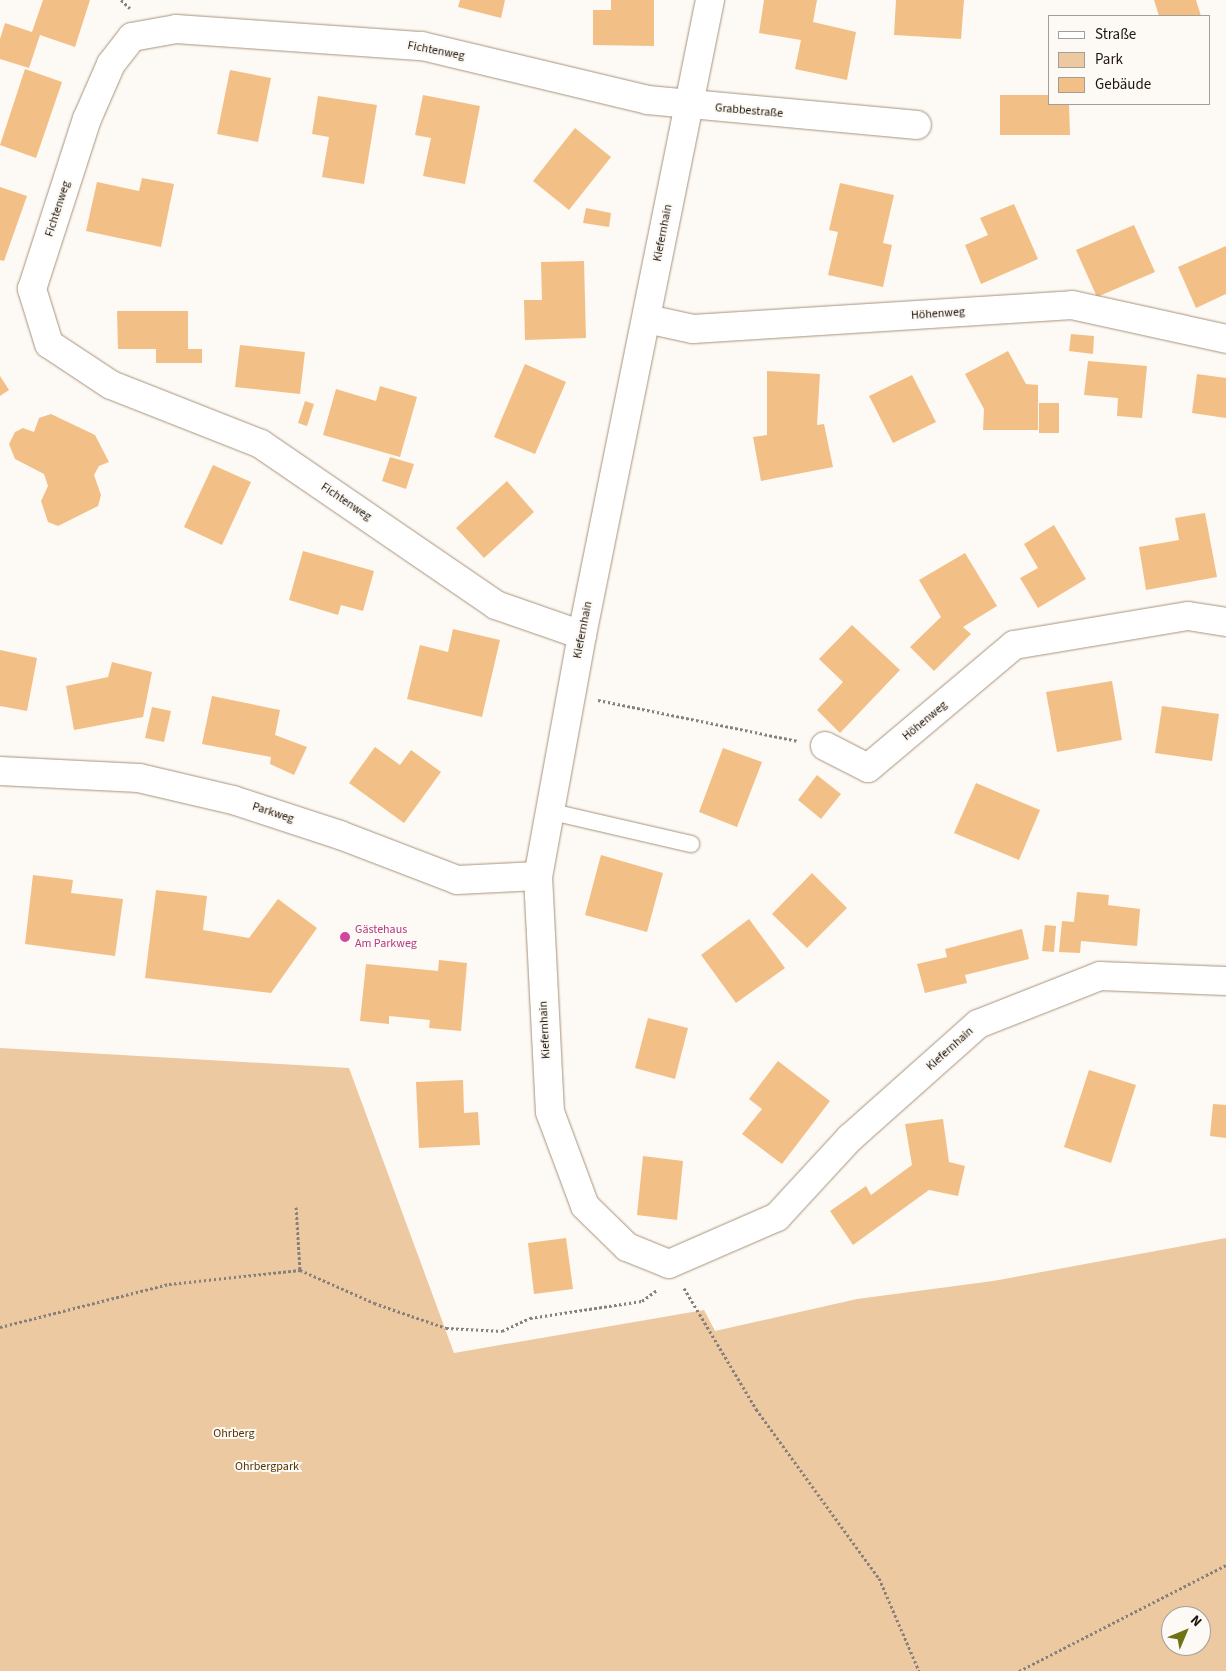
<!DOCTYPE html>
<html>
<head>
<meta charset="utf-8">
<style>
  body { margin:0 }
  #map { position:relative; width:1226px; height:1671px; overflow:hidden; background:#fdf9f4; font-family:"Source Sans 3",sans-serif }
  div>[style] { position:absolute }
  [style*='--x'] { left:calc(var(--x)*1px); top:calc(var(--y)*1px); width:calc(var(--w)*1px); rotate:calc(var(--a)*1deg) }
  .green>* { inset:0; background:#edc9a1 }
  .building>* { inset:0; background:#f2c087 }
  .path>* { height:3px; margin-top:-1.5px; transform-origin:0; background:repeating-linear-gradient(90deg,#88817b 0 2.5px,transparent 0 5px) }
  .roads { filter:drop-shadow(0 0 1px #a7937d) drop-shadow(0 0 1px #a7937d) }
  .service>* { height:16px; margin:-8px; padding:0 8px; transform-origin:8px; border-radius:8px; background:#fff }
  .minor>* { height:28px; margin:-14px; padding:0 14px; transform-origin:14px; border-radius:14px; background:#fff }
  .dots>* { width:14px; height:14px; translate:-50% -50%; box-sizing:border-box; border:2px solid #fdf9f4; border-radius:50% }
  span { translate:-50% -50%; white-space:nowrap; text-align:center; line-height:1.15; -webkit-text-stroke:4px #fdf9f4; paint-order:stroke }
  .street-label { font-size:12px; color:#1e160e }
  .hotel-label { font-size:12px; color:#b23c85 }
  .left { translate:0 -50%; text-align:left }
  .park-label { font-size:12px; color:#533303 }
  .legend { position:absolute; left:1048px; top:15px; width:162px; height:90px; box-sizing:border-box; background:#fdf9f4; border:1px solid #a49e98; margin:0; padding:6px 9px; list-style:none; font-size:15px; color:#1e160e }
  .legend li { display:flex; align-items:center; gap:10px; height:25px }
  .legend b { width:25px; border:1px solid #a49e98 }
  .north { position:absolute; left:1161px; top:1606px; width:50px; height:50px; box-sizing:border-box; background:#fdf9f4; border:1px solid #a49e98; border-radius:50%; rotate:45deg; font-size:14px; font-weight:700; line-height:20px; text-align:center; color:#1e160e }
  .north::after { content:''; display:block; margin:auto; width:18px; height:22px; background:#717116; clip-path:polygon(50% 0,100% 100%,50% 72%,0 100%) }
</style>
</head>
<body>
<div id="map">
  <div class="green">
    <div style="clip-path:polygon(evenodd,0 1048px,349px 1068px,454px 1353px,704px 1310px,715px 1331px,857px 1299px,993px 1281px,1226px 1238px,1226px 1671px,0 1671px,0 1048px,1171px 1616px,1201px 1616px,1201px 1646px,1171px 1646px,1171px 1616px)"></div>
  </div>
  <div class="building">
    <div style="clip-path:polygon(43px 0,90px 0,75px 47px,40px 35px,29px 68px,0 59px,0 39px,5px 23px,32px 32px)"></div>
    <div style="clip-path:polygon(460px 0,505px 0,501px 18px,458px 7px)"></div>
    <div style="clip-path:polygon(611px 0,654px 0,654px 46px,593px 45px,593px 10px,611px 10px)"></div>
    <div style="clip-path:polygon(764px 0,817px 0,813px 22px,856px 32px,847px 80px,795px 69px,801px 40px,759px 33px)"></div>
    <div style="clip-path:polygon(896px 0,964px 0,961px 39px,894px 35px)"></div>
    <div style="clip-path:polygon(1154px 0,1196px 0,1201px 16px,1159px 16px)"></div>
    <div style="clip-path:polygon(25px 69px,62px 82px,36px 158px,0 145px)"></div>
    <div style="clip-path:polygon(230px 70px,271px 78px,258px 142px,217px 134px)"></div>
    <div style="clip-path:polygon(423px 95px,480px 106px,465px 184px,423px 176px,431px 138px,415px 135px)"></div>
    <div style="clip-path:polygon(1000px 95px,1050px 95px,1050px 104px,1069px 104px,1070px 135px,1000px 135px)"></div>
    <div style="clip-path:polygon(318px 96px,377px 105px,364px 184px,322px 177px,329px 137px,312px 134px)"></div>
    <div style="clip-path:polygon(575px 128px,611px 157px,569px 210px,533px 181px)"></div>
    <div style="clip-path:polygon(142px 178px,174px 184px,161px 247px,86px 231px,97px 182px,139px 191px)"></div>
    <div style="clip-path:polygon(840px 183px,894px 195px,883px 243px,892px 245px,883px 287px,828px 275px,838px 232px,829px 230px)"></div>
    <div style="clip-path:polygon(0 187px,27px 196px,4px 261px,0 260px)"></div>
    <div style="clip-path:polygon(1014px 204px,1038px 259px,981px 284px,965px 245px,988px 235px,980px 218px)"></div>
    <div style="clip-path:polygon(586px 208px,611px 213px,609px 227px,583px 223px)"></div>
    <div style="clip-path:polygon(1134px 225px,1155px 272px,1097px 297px,1076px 250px)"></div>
    <div style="clip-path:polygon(1226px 246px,1226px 294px,1196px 308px,1178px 267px)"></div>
    <div style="clip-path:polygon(584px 261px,586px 338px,525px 340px,524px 300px,542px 300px,541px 262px)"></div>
    <div style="clip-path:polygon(117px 311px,188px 311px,188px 349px,202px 349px,202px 363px,156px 363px,156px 349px,118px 349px)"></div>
    <div style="clip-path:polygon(1071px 334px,1094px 336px,1093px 354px,1069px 351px)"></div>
    <div style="clip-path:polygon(240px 345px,305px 352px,300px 394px,235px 387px)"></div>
    <div style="clip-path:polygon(1008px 351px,1026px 384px,1038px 385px,1038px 430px,983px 430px,984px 409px,965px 374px)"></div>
    <div style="clip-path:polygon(1088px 361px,1147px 366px,1142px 418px,1117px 416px,1118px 398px,1084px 395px)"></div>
    <div style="clip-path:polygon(525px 364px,566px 382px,535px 454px,494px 437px)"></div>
    <div style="clip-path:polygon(767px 371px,820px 374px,817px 425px,824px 424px,833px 467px,761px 481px,753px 437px,767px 435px)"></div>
    <div style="clip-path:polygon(1197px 374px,1226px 378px,1226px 418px,1192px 413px)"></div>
    <div style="clip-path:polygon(912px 375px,936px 422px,893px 443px,869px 396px)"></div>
    <div style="clip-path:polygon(0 376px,9px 390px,0 396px)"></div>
    <div style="clip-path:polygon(380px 386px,417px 397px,400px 457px,323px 435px,336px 389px,376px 401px)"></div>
    <div style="clip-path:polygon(305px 401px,314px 404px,307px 426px,298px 423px)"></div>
    <div style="clip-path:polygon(1039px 403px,1059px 403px,1059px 433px,1039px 433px)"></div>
    <div style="clip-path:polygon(51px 414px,95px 435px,109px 462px,99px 466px,94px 475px,101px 495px,98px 506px,58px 526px,48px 522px,41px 501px,48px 486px,44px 474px,15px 459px,9px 444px,15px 432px,23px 428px,34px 432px,39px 418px)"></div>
    <div style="clip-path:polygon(390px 457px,414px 464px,406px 489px,382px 481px)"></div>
    <div style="clip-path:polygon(213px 465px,251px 482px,222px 545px,184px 527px)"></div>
    <div style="clip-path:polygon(507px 481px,534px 512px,484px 558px,456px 528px)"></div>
    <div style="clip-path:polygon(1205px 513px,1217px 577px,1146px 590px,1139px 547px,1179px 540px,1175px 518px)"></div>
    <div style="clip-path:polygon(1054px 525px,1086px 579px,1038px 608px,1020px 578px,1038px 568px,1024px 544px)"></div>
    <div style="clip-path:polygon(303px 551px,374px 571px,363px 611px,341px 605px,338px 615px,289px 600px)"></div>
    <div style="clip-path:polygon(965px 553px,997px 606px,963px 627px,971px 634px,934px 671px,910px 647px,941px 617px,919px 580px)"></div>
    <div style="clip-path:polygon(852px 625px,900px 670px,840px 733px,817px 710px,843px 682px,819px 659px)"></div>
    <div style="clip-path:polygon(453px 629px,500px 640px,482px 717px,407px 699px,420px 645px,448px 652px)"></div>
    <div style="clip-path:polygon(0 650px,37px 658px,27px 711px,0 706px)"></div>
    <div style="clip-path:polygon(112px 662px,152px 672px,143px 717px,74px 730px,66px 686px,108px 677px)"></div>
    <div style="clip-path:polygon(1112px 681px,1122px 740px,1057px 752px,1046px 692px)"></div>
    <div style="clip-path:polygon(212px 696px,280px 710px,275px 735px,307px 747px,294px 775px,270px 764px,271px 757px,202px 744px)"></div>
    <div style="clip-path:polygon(1162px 706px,1219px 714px,1212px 761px,1155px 753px)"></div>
    <div style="clip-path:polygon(152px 707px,171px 711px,164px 742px,145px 738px)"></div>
    <div style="clip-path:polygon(375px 747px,400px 765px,411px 750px,441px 772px,404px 823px,349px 783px)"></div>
    <div style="clip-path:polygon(723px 748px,762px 762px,737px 827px,699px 812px)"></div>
    <div style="clip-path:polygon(817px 775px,841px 794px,821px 819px,798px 800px)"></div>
    <div style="clip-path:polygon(976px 783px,1040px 810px,1019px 860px,954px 833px)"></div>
    <div style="clip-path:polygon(601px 855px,663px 873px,647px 932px,585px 915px)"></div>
    <div style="clip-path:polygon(812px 873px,847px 908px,807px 948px,772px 914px)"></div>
    <div style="clip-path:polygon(33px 875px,73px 880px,71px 893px,123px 899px,115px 956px,25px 944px)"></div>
    <div style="clip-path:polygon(156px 890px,207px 896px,203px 930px,249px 938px,278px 899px,317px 928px,271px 993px,145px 978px)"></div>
    <div style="clip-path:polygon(1077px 892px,1109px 895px,1108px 905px,1140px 909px,1137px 946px,1081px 941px,1080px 953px,1059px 952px,1062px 921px,1074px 922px)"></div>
    <div style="clip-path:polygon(749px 919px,785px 968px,736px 1003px,701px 955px)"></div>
    <div style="clip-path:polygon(1045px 925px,1056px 926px,1054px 952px,1042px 951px)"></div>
    <div style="clip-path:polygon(1022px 929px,1029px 959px,965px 975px,967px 983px,925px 993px,917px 964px,947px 957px,945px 949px)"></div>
    <div style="clip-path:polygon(439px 960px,467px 963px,461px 1031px,429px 1028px,430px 1020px,389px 1016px,389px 1024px,360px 1021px,366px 964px,438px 971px)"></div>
    <div style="clip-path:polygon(648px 1018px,688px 1028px,675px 1079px,635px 1068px)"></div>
    <div style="clip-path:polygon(778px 1061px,830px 1101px,782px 1164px,742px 1134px,762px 1109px,749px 1099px)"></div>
    <div style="clip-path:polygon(1089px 1070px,1136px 1085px,1111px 1163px,1064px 1147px)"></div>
    <div style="clip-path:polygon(463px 1080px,464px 1113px,478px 1112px,480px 1145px,419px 1148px,416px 1082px)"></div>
    <div style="clip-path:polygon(1213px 1104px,1226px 1105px,1226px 1138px,1210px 1136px)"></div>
    <div style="clip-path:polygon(943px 1119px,949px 1162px,965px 1166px,958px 1196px,929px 1190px,853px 1245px,830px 1211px,866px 1186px,871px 1195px,912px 1165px,905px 1124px)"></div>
    <div style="clip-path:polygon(643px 1156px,683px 1161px,677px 1220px,637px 1215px)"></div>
    <div style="clip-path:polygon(566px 1238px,573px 1289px,534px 1294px,528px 1243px)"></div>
  </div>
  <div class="path">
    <div style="--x:121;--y:0;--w:12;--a:42"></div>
    <div style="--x:598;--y:700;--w:204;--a:11.6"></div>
    <div style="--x:296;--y:1207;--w:63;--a:86.4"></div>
    <div style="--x:684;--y:1288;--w:141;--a:59.2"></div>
    <div style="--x:756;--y:1409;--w:209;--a:54"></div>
    <div style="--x:879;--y:1578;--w:101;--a:66.7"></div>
    <div style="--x:0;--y:1327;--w:174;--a:-14.3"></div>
    <div style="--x:169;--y:1284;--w:132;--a:-6.1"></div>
    <div style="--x:300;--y:1270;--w:81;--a:24"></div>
    <div style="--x:374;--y:1303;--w:76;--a:19.1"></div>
    <div style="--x:446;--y:1328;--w:56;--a:3.1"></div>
    <div style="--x:502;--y:1331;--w:31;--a:-25"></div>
    <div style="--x:530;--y:1318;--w:113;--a:-8.6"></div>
    <div style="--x:642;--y:1301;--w:19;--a:-36"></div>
    <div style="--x:1019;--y:1671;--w:233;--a:-27.1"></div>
  </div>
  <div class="roads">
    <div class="service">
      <div style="--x:548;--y:811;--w:147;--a:13"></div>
    </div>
    <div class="minor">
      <div style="--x:710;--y:0;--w:648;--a:101.4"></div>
      <div style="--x:582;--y:635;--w:245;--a:100.3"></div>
      <div style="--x:538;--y:876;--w:236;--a:87.1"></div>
      <div style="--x:550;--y:1112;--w:100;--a:69.6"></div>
      <div style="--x:585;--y:1206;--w:59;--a:44.3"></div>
      <div style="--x:627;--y:1247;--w:45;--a:22"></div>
      <div style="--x:669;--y:1264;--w:118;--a:-23.5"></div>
      <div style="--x:777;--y:1217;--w:108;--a:-47.3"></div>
      <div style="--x:850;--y:1138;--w:171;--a:-41.7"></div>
      <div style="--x:978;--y:1024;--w:131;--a:-21.5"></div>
      <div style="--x:1100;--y:976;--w:126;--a:2.3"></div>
      <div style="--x:647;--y:319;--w:47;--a:12.3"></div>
      <div style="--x:693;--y:329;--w:380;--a:-3.6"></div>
      <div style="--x:1072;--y:305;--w:158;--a:12.4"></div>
      <div style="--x:582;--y:635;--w:91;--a:-160.8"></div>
      <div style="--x:496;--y:605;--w:285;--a:-145.6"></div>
      <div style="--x:261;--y:444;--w:161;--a:-158.5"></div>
      <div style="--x:111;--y:385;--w:74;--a:-146.5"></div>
      <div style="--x:49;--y:344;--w:58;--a:-107.2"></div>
      <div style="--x:32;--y:289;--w:179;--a:-72.1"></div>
      <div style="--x:87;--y:119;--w:60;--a:-66.4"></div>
      <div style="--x:111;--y:64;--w:34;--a:-52"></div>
      <div style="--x:132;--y:37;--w:45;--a:-10.3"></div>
      <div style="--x:176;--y:29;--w:247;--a:4"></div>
      <div style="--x:422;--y:46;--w:232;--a:13.4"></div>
      <div style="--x:648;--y:100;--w:270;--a:5.3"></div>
      <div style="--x:825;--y:746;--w:48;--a:27.1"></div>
      <div style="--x:868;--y:768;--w:191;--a:-40.1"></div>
      <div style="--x:1014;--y:645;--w:176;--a:-9.5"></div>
      <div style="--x:1188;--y:616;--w:38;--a:9"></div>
      <div style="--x:0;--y:771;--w:139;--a:2.9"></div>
      <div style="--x:139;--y:778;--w:97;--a:13.2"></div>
      <div style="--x:233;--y:800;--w:113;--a:18.1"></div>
      <div style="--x:340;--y:835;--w:125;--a:21"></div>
      <div style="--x:457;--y:880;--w:81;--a:-2.8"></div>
    </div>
  </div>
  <div class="dots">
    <div style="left:345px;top:937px;background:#d1479c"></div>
  </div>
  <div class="street-label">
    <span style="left:436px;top:51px;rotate:11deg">Fichtenweg</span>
    <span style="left:749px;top:111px;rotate:5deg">Grabbestraße</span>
    <span style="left:58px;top:209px;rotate:-72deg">Fichtenweg</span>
    <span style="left:663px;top:233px;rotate:-79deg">Kiefernhain</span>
    <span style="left:938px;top:314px;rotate:-4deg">Höhenweg</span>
    <span style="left:346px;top:502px;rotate:34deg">Fichtenweg</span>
    <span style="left:583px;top:630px;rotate:-79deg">Kiefernhain</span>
    <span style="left:925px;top:721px;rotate:-40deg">Höhenweg</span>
    <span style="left:273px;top:813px;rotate:18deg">Parkweg</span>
    <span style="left:545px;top:1030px;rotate:-93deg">Kiefernhain</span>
    <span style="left:950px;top:1049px;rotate:-42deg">Kiefernhain</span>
  </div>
  <div class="hotel-label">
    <span class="left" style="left:355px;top:937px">Gästehaus<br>Am Parkweg</span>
  </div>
  <div class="park-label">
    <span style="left:234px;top:1434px">Ohrberg</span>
    <span style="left:267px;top:1467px">Ohrbergpark</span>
  </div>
  <ul class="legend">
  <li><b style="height:6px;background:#fff"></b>Straße</li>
  <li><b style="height:14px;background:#edc9a1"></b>Park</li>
  <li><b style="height:14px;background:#f2c087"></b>Gebäude</li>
  </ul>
  <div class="north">N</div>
</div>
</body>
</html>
